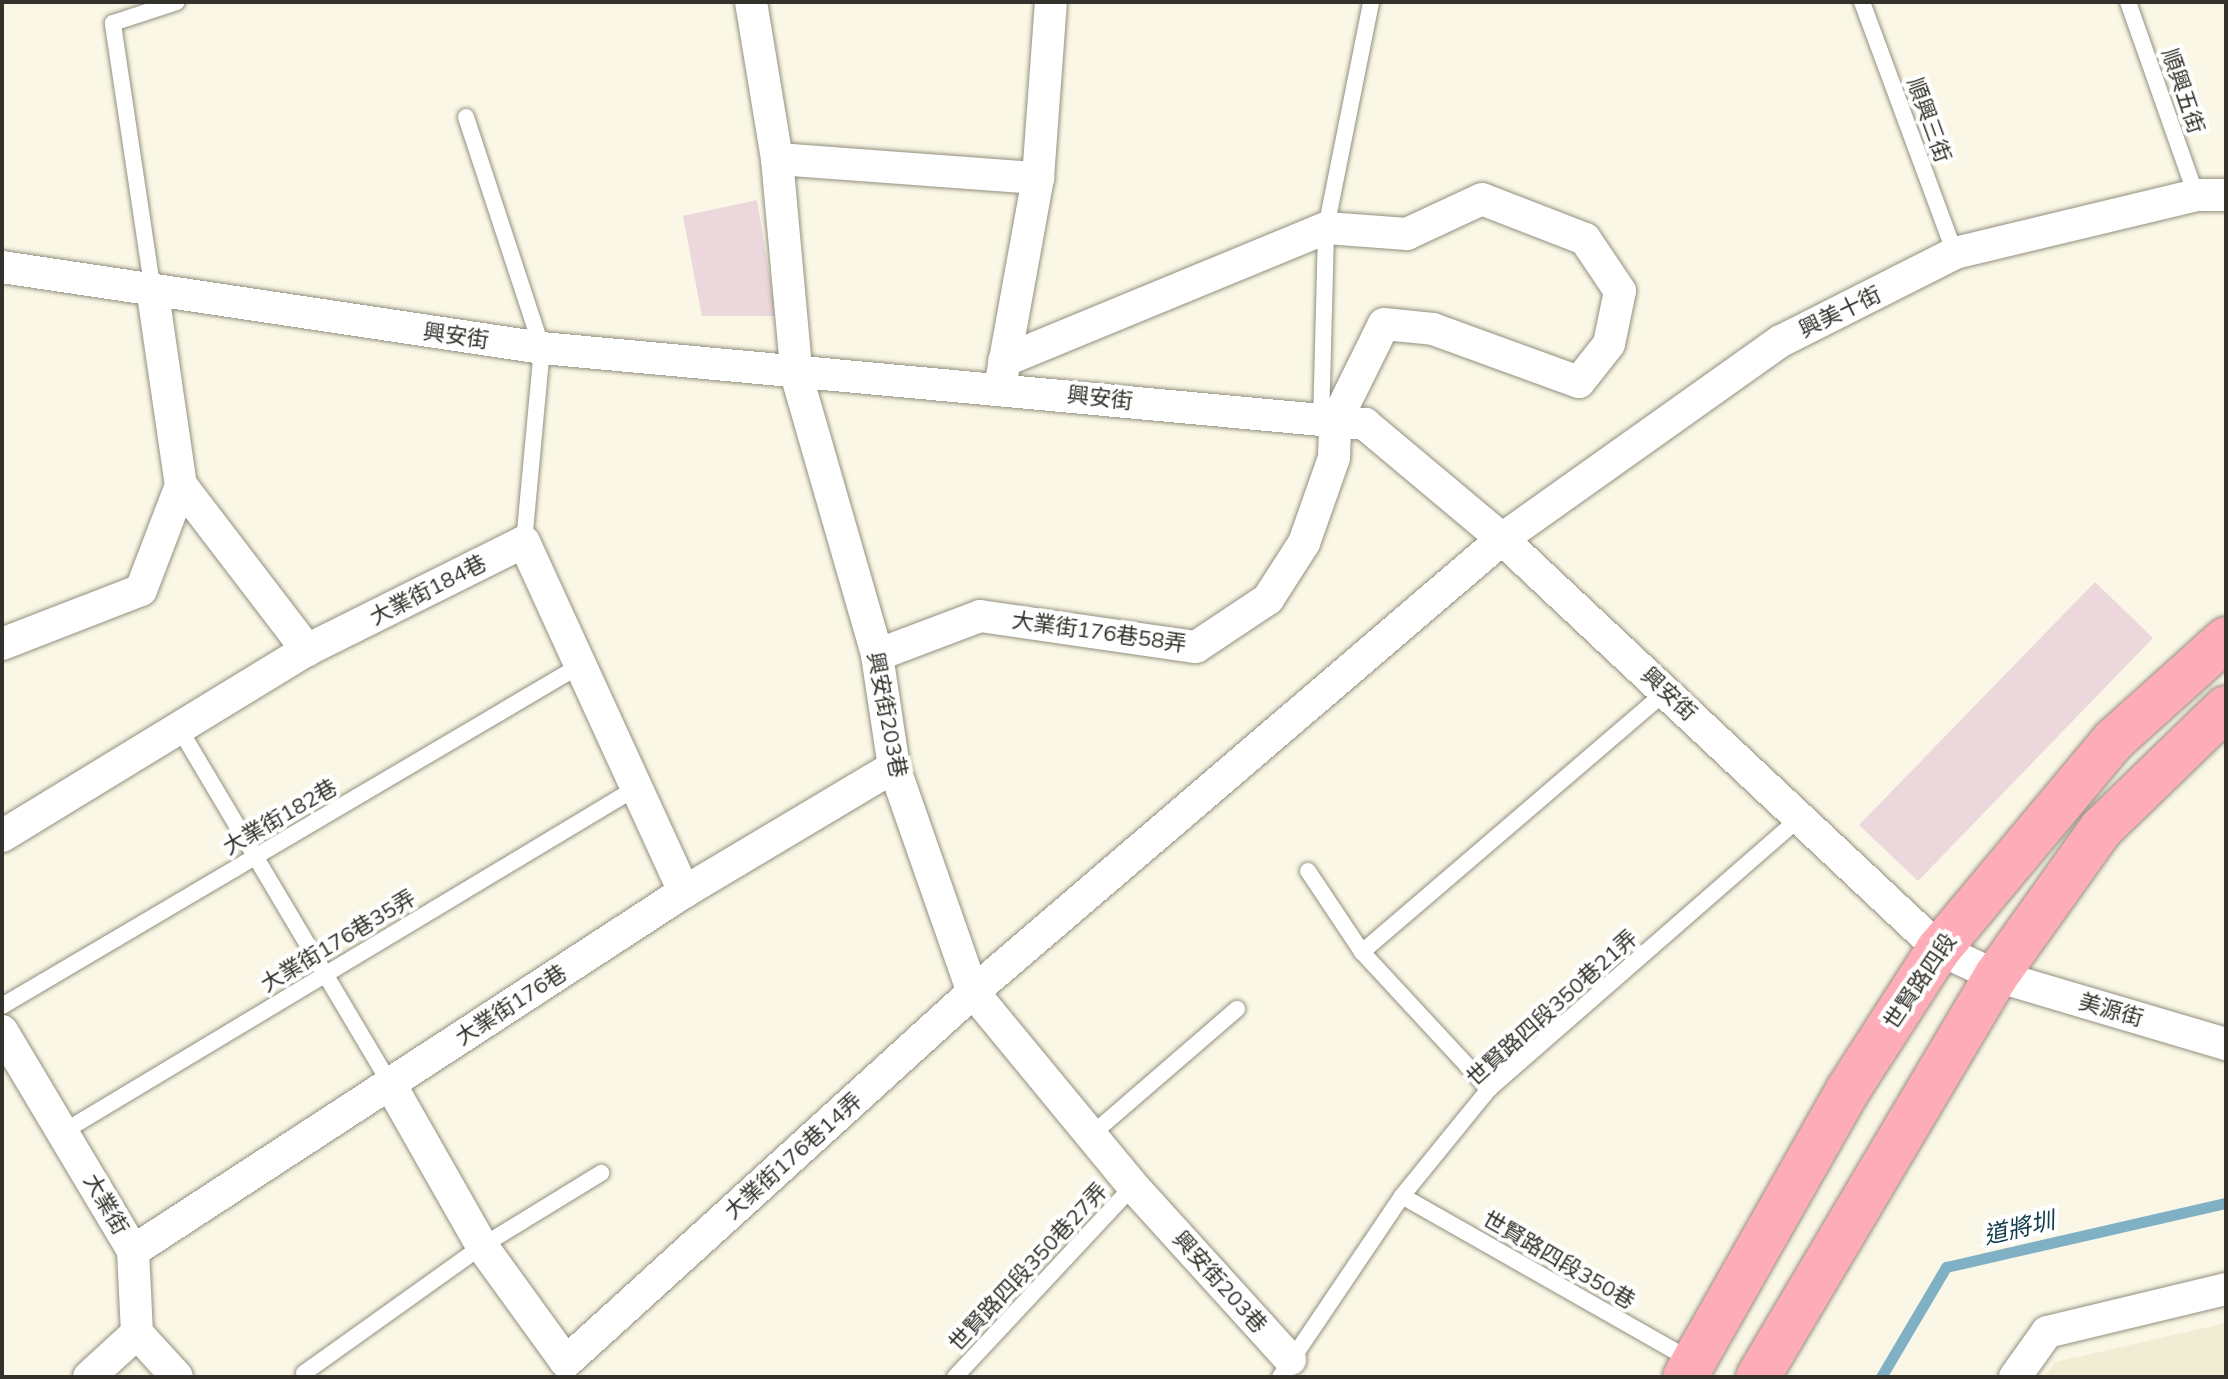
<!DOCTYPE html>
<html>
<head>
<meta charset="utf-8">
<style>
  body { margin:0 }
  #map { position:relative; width:2228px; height:1379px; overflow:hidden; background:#faf7e6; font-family:Mulish,"Noto Sans TC",sans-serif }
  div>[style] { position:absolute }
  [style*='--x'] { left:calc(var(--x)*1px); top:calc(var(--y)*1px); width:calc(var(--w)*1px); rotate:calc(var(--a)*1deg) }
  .built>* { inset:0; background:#f1edd5 }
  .stream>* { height:11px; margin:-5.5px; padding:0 5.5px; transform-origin:5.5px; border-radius:5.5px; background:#7fb0c4 }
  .building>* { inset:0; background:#ebd7dc }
  .roads { filter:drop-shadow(0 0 2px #928f7f) drop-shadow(0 0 2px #928f7f) }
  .lane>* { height:16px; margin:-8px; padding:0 8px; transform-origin:8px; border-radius:8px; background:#fff }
  .street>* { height:32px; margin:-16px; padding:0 16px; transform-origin:16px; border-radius:16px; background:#fff }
  .primary>* { height:44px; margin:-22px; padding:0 22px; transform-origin:22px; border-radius:22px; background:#feadb8 }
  span { translate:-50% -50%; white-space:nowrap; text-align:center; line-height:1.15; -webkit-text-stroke:8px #fff; paint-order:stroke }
  .street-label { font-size:22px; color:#32312b }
  .water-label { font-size:24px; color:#113d4c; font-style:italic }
  .frame { position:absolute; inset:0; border:4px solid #32312b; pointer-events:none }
</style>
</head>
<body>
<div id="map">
  <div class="built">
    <div style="clip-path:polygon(2226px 1323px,2226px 1377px,2044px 1377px,2055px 1362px)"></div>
  </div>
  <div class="stream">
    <div style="--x:1881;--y:1377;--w:128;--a:-59.4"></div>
    <div style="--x:1946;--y:1267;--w:287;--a:-12.9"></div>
  </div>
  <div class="building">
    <div style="clip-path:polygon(757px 200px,776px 316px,702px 316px,683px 216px)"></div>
    <div style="clip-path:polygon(2095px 582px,2153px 638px,1918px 881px,1859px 825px)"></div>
  </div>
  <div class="roads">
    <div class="lane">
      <div style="--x:1862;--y:2;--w:268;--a:69.7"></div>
      <div style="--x:2128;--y:2;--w:205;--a:70.6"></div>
      <div style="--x:466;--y:117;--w:243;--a:71.8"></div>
      <div style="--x:542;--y:348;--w:195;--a:95.3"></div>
      <div style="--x:153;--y:292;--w:272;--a:-98.5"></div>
      <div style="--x:113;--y:23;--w:67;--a:-18.2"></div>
      <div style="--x:1321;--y:423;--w:195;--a:-88.5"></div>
      <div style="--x:1326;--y:228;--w:230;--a:-78.7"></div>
      <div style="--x:179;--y:728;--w:414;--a:59.3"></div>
      <div style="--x:1308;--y:871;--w:97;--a:56.3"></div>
      <div style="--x:1362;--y:952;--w:187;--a:47.2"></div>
      <div style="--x:1362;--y:952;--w:401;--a:-40.6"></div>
      <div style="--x:2;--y:1006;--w:670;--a:-30.51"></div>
      <div style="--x:63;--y:1132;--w:668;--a:-30.98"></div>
      <div style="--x:1091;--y:1135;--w:193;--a:-40.8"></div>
      <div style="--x:1402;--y:1196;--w:335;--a:29.6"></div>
      <div style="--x:304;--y:1373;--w:219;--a:-35.5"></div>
      <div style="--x:482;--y:1246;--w:140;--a:-31.5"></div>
      <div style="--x:955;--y:1377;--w:261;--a:-47"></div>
      <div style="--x:1280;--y:1377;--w:218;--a:-56"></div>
      <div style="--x:1402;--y:1196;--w:138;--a:-50.9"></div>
      <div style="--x:1489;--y:1089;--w:414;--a:-41.1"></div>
    </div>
    <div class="street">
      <div style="--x:751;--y:2;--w:159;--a:80.6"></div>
      <div style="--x:777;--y:159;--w:219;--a:84.8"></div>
      <div style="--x:797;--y:377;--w:289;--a:73.9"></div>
      <div style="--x:877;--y:655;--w:113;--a:81.4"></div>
      <div style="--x:894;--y:767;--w:238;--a:70.7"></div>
      <div style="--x:973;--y:992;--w:251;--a:50.5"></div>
      <div style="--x:1133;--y:1186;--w:234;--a:47.8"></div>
      <div style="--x:777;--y:159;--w:262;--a:4.2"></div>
      <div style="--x:2;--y:267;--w:546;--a:8.53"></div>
      <div style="--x:542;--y:348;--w:827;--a:5.28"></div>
      <div style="--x:1365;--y:424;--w:179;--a:40"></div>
      <div style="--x:1502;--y:539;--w:599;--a:43.17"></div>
      <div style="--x:1939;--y:949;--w:63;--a:25.3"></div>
      <div style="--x:1996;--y:976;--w:240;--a:16.5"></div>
      <div style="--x:153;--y:294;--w:193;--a:81.7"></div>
      <div style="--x:181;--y:485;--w:208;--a:52.6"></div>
      <div style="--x:1002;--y:376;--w:201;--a:-79.7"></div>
      <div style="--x:1038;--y:178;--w:176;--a:-85.8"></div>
      <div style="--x:2;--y:644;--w:149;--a:-21.2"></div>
      <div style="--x:141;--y:590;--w:112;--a:-69.1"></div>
      <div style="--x:877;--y:655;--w:110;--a:-20.7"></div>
      <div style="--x:980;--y:616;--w:218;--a:8.2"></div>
      <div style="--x:1196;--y:647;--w:87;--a:-33.7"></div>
      <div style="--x:1268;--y:599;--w:67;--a:-57.3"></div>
      <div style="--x:1304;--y:543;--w:90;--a:-70.6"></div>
      <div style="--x:1334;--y:458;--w:35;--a:-88"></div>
      <div style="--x:1335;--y:423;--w:110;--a:-63.7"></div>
      <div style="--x:1384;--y:324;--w:49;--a:5.8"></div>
      <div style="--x:1433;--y:329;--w:155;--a:20"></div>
      <div style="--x:1579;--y:382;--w:48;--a:-51.7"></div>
      <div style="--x:1609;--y:344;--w:54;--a:-78.3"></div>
      <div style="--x:1620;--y:291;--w:63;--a:-123.9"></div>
      <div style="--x:1585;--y:239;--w:110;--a:-158.8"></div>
      <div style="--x:1482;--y:199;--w:83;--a:155"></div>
      <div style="--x:1407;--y:234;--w:81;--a:-175.8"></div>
      <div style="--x:1326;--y:228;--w:348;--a:157.6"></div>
      <div style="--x:2;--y:836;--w:357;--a:-31.4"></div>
      <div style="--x:307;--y:650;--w:242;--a:-26.5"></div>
      <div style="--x:524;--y:542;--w:385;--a:65.4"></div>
      <div style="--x:2;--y:1031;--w:256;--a:59.2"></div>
      <div style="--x:133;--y:1251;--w:82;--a:87.2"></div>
      <div style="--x:390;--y:1084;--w:186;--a:60.4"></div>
      <div style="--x:482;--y:1246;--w:143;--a:54.1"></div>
      <div style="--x:566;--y:1362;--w:550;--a:-42.27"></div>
      <div style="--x:973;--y:992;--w:696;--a:-40.57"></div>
      <div style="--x:1502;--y:539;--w:342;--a:-35.4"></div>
      <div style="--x:1781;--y:341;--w:195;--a:-26.8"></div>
      <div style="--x:1955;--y:253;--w:248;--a:-13.5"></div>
      <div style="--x:2196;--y:195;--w:30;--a:0"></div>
      <div style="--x:133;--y:1251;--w:658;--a:-33.09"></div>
      <div style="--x:684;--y:892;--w:244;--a:-30.8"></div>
      <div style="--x:137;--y:1333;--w:59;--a:47.7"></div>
      <div style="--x:89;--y:1377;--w:65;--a:-42.5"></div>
      <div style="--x:2015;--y:1377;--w:55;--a:-54.6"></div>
      <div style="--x:2047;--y:1332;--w:184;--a:-13.5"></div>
    </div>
    <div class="primary">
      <div style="--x:1685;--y:1377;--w:330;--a:-60.4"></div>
      <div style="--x:1848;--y:1090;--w:168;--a:-57.2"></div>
      <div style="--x:1939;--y:949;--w:273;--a:-50.1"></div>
      <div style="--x:2114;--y:740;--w:151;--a:-42"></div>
      <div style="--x:1758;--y:1377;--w:466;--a:-59.3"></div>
      <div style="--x:1996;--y:976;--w:181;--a:-54.5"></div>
      <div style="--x:2101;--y:829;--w:174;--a:-44.1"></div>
    </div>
  </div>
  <div class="street-label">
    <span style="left:2183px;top:91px;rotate:71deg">順興五街</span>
    <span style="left:1929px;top:120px;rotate:70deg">順興三街</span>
    <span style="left:1840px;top:312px;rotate:-26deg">興美十街</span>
    <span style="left:456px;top:336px;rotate:8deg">興安街</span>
    <span style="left:1100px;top:398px;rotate:6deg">興安街</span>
    <span style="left:428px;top:590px;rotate:-27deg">大業街184巷</span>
    <span style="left:1099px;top:632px;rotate:8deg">大業街176巷58弄</span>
    <span style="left:1669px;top:694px;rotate:43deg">興安街</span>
    <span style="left:887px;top:715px;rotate:79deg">興安街203巷</span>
    <span style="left:280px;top:817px;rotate:-30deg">大業街182巷</span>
    <span style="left:338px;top:941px;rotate:-31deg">大業街176巷35弄</span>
    <span style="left:1920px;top:981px;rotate:-56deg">世賢路四段</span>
    <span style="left:511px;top:1005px;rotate:-33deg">大業街176巷</span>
    <span style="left:1552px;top:1008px;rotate:-42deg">世賢路四段350巷21弄</span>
    <span style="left:2111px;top:1010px;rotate:16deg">美源街</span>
    <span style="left:793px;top:1156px;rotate:-42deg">大業街176巷14弄</span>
    <span style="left:106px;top:1204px;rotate:60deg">大業街</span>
    <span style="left:1559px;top:1260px;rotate:30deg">世賢路四段350巷</span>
    <span style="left:1028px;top:1267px;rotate:-47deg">世賢路四段350巷27弄</span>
    <span style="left:1220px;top:1282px;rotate:48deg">興安街203巷</span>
  </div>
  <div class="water-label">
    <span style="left:2019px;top:1228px;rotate:-13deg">道將圳</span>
  </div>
  <div class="frame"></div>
</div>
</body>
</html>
